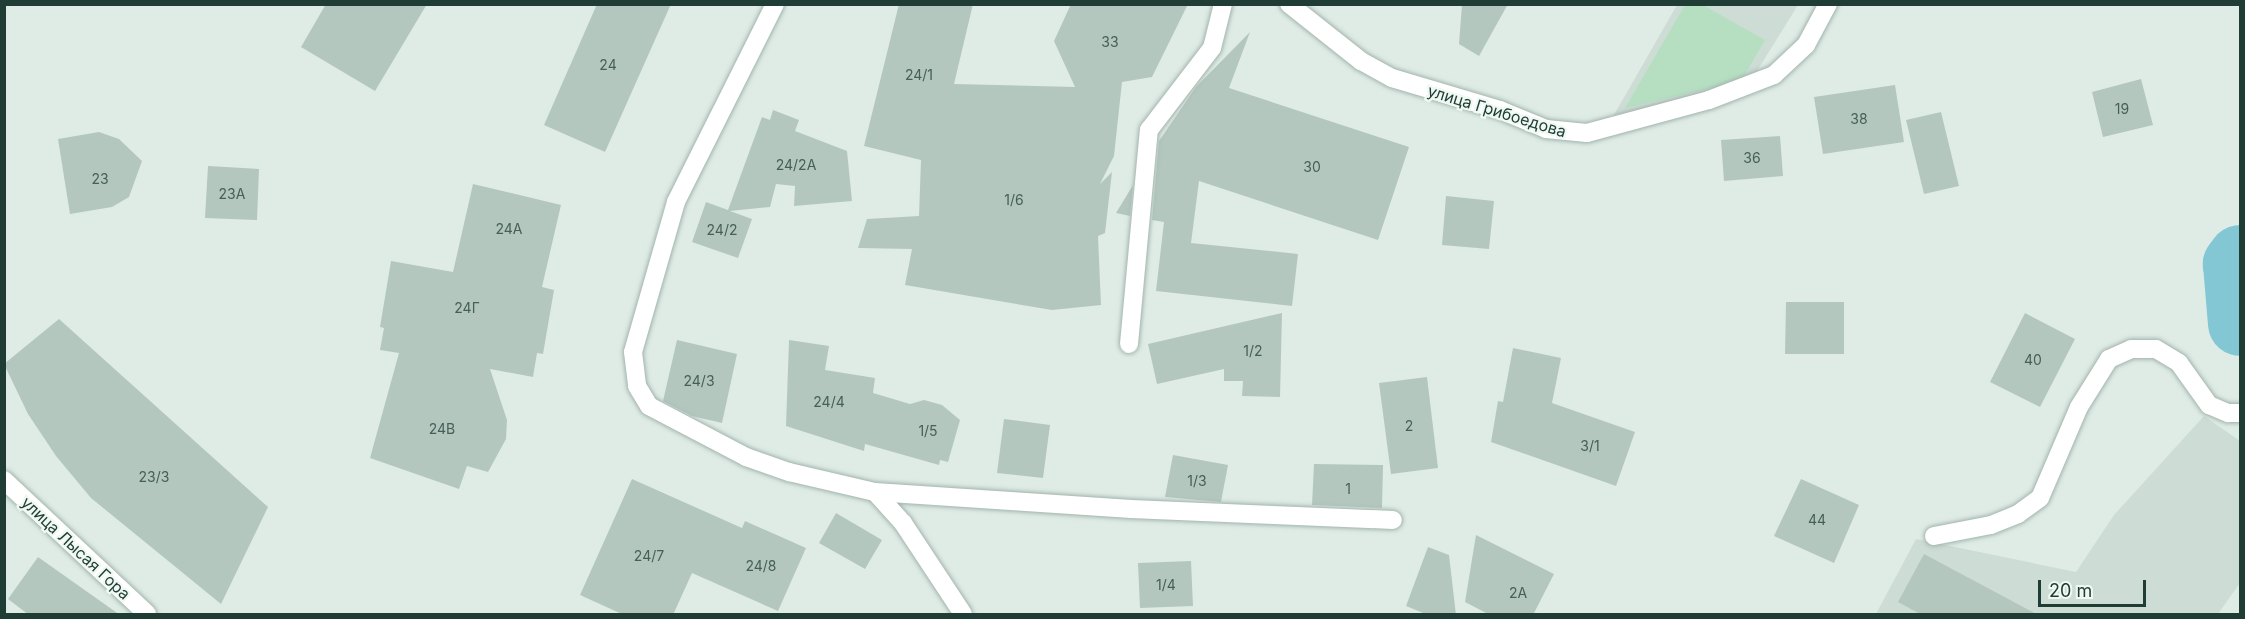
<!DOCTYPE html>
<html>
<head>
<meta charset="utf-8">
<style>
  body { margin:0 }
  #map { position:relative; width:2245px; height:619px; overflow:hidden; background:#dfece6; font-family:Inter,sans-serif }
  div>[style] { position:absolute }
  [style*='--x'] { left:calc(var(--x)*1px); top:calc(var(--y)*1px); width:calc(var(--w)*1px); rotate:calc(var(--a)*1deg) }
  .built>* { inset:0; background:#cddcd5 }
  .green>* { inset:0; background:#b6dfc2 }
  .river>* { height:64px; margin:-32px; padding:0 32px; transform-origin:32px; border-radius:32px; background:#83c7d5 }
  .building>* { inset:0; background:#b4c7bf }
  .roads { filter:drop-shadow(0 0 2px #a2b4ad) drop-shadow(0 0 2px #a2b4ad) }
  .minor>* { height:18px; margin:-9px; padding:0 9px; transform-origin:9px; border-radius:9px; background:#fff }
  span { translate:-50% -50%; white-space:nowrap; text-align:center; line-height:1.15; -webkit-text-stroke:4.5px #f0f8f4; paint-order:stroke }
  .number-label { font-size:14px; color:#446058 }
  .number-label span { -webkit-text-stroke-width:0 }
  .street-label { font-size:16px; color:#1f3d35 }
  .frame { position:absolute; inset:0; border:6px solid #1f3d35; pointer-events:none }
  .scale { position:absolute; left:2038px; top:580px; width:108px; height:27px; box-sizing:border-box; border:3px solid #1f3d35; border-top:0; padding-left:8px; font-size:18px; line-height:21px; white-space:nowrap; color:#1f3d35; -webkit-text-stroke:4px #f0f8f4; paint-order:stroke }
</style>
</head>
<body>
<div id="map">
  <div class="built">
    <div style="clip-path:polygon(1677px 5px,1798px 5px,1747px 87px,1611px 120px)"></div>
    <div style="clip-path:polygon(2204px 416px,2240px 441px,2240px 583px,2218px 614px,1876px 614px,1916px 539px,2076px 572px,2114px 515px)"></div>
  </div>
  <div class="green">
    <div style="clip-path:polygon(1685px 5px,1703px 5px,1765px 40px,1741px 81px,1625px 108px)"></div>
  </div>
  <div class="river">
    <div style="--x:2240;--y:257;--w:9;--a:126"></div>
    <div style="--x:2235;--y:264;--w:60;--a:85.2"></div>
  </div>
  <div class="building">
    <div style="clip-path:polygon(326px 4px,427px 4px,375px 91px,301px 47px)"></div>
    <div style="clip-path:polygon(597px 4px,671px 4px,605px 152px,544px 125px)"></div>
    <div style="clip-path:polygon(899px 4px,973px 4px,954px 84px,1075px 87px,1054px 41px,1071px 4px,1188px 4px,1152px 77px,1122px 82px,1114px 156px,1100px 184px,1112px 172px,1105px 233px,1098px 236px,1101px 305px,1052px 310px,905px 285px,912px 249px,858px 248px,867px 219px,919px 216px,921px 160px,864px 146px)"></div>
    <div style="clip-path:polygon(1462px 4px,1508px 4px,1479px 56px,1459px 44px)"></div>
    <div style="clip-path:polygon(1250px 32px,1229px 88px,1409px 147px,1378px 240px,1199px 181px,1191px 243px,1298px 254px,1292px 306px,1156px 291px,1164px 222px,1152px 220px,1159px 141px,1196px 87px)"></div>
    <div style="clip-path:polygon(2141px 79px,2153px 125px,2103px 137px,2092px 92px)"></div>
    <div style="clip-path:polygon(1895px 85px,1904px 142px,1823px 154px,1814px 97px)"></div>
    <div style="clip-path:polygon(773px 110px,799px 120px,795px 131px,847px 151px,852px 201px,794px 206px,795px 186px,776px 184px,770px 207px,730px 211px,752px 219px,738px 258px,692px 242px,706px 202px,728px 210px,762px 117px,770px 120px)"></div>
    <div style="clip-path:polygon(1941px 112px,1959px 186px,1924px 194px,1906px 120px)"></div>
    <div style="clip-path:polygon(99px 132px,119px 139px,142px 161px,129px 197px,112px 207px,70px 214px,58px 139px)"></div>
    <div style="clip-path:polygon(1780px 136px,1783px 176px,1724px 181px,1721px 140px)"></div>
    <div style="clip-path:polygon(208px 166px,259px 169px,257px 220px,205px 218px)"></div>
    <div style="clip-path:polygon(473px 184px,561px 205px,542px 287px,554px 290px,543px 354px,537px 353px,533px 377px,490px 369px,507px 420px,506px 439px,488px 472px,467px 466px,459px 489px,370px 458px,399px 353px,380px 350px,384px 328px,380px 327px,391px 261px,453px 272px)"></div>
    <div style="clip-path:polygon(1133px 185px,1130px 216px,1116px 213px)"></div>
    <div style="clip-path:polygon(1446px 196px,1494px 201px,1489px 249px,1442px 245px)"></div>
    <div style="clip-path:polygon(1786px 302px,1844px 302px,1844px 354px,1785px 354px)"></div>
    <div style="clip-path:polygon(1282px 313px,1280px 397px,1242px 396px,1243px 381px,1224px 381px,1224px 369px,1157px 384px,1148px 344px)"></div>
    <div style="clip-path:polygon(2025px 313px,2075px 339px,2040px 407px,1990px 382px)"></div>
    <div style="clip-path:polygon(59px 319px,268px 507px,221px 604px,91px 498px,56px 456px,28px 414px,4px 364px)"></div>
    <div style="clip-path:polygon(677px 340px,737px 354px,722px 423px,692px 416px,663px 401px)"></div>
    <div style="clip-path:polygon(789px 340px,829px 346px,825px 370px,875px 378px,873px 393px,910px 404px,924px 400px,942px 405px,960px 420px,948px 462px,940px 460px,939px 465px,865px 444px,864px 451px,786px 426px)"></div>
    <div style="clip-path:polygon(1513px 348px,1561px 358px,1552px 403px,1635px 432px,1616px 486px,1491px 442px,1498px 401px,1503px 402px)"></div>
    <div style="clip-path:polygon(1427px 377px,1438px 468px,1391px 474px,1379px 383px)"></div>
    <div style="clip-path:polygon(1004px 419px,1050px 425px,1043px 478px,997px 473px)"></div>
    <div style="clip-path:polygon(1173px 455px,1228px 465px,1221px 502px,1165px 497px)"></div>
    <div style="clip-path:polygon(1314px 464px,1383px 465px,1382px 508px,1312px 505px)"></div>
    <div style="clip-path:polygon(632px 479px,742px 528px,745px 521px,806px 548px,778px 611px,692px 573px,673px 615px,624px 615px,580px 595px)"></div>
    <div style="clip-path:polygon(1801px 479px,1859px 505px,1834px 563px,1774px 536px)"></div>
    <div style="clip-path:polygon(836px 513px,882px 540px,865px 569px,819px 543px)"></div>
    <div style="clip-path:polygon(1476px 535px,1554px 574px,1533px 615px,1490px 615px,1465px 602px)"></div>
    <div style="clip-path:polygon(1428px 547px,1449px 555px,1456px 615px,1428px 615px,1406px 606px)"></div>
    <div style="clip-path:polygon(1924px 554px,2038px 615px,1922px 615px,1898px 602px)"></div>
    <div style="clip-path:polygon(38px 557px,120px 615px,29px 615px,8px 599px)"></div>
    <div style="clip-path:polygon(1191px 561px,1193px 606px,1140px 608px,1138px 563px)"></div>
  </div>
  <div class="roads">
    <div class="minor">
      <div style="--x:775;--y:4;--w:221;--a:116.6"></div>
      <div style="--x:676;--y:202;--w:156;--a:106"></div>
      <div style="--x:633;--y:352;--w:34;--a:83"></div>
      <div style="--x:637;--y:386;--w:23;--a:59"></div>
      <div style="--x:649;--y:406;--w:110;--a:27.7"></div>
      <div style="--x:746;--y:457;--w:46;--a:19.2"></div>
      <div style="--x:789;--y:472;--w:88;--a:13.1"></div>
      <div style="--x:875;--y:492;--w:257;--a:3.8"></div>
      <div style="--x:1131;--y:509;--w:262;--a:2.4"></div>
      <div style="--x:1289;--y:4;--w:92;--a:38.4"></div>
      <div style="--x:1361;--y:61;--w:35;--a:29"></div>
      <div style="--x:1392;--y:78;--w:113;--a:16.5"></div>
      <div style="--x:1500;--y:110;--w:50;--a:22.4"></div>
      <div style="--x:1546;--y:129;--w:41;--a:5.6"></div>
      <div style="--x:1587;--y:133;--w:126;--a:-15.1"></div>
      <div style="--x:1709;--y:100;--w:70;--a:-21"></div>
      <div style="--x:1774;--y:75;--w:44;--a:-43.2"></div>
      <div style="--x:1806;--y:45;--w:47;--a:-61.8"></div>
      <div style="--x:1129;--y:344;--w:215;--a:-84.7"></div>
      <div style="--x:1149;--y:130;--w:103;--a:-52.5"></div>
      <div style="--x:1212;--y:48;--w:45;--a:-76"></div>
      <div style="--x:4;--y:480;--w:196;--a:43.1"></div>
      <div style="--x:875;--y:492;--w:42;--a:47.9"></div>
      <div style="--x:903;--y:523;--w:109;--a:56.6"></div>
      <div style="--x:1934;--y:536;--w:58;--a:-10.9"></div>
      <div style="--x:1991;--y:525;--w:29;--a:-22"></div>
      <div style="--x:2018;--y:514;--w:27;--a:-36"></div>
      <div style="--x:2040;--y:498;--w:99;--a:-66.8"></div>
      <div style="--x:2079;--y:407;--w:57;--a:-58"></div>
      <div style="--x:2109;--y:359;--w:24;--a:-24"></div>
      <div style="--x:2131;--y:349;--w:25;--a:0"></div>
      <div style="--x:2156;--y:349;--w:27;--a:31"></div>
      <div style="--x:2179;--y:363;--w:52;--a:54.5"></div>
      <div style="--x:2209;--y:405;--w:21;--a:23"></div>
      <div style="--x:2228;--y:413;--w:12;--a:0"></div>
    </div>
  </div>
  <div class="number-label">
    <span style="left:1110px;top:42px">33</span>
    <span style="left:608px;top:65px">24</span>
    <span style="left:919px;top:75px">24/1</span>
    <span style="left:2122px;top:109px">19</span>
    <span style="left:1859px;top:119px">38</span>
    <span style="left:1752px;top:158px">36</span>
    <span style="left:796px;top:165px">24/2А</span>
    <span style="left:1312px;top:167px">30</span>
    <span style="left:100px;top:179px">23</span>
    <span style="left:232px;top:194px">23А</span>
    <span style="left:1014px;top:200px">1/6</span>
    <span style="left:509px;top:229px">24А</span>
    <span style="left:722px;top:230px">24/2</span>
    <span style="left:467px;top:308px">24Г</span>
    <span style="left:1253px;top:351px">1/2</span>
    <span style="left:2033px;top:360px">40</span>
    <span style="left:699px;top:381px">24/3</span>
    <span style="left:829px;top:402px">24/4</span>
    <span style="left:1409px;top:426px">2</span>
    <span style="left:442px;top:429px">24В</span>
    <span style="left:928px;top:431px">1/5</span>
    <span style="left:1590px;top:446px">3/1</span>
    <span style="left:154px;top:477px">23/3</span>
    <span style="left:1197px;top:481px">1/3</span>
    <span style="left:1348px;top:489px">1</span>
    <span style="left:1817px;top:520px">44</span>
    <span style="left:649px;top:556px">24/7</span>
    <span style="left:761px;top:566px">24/8</span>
    <span style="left:1166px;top:585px">1/4</span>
    <span style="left:1518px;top:593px">2А</span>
  </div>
  <div class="street-label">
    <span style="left:1497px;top:111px;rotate:17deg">улица Грибоедова</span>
    <span style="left:76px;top:548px;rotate:43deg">улица Лысая Гора</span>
  </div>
  <div class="frame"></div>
  <div class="scale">20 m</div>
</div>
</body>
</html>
